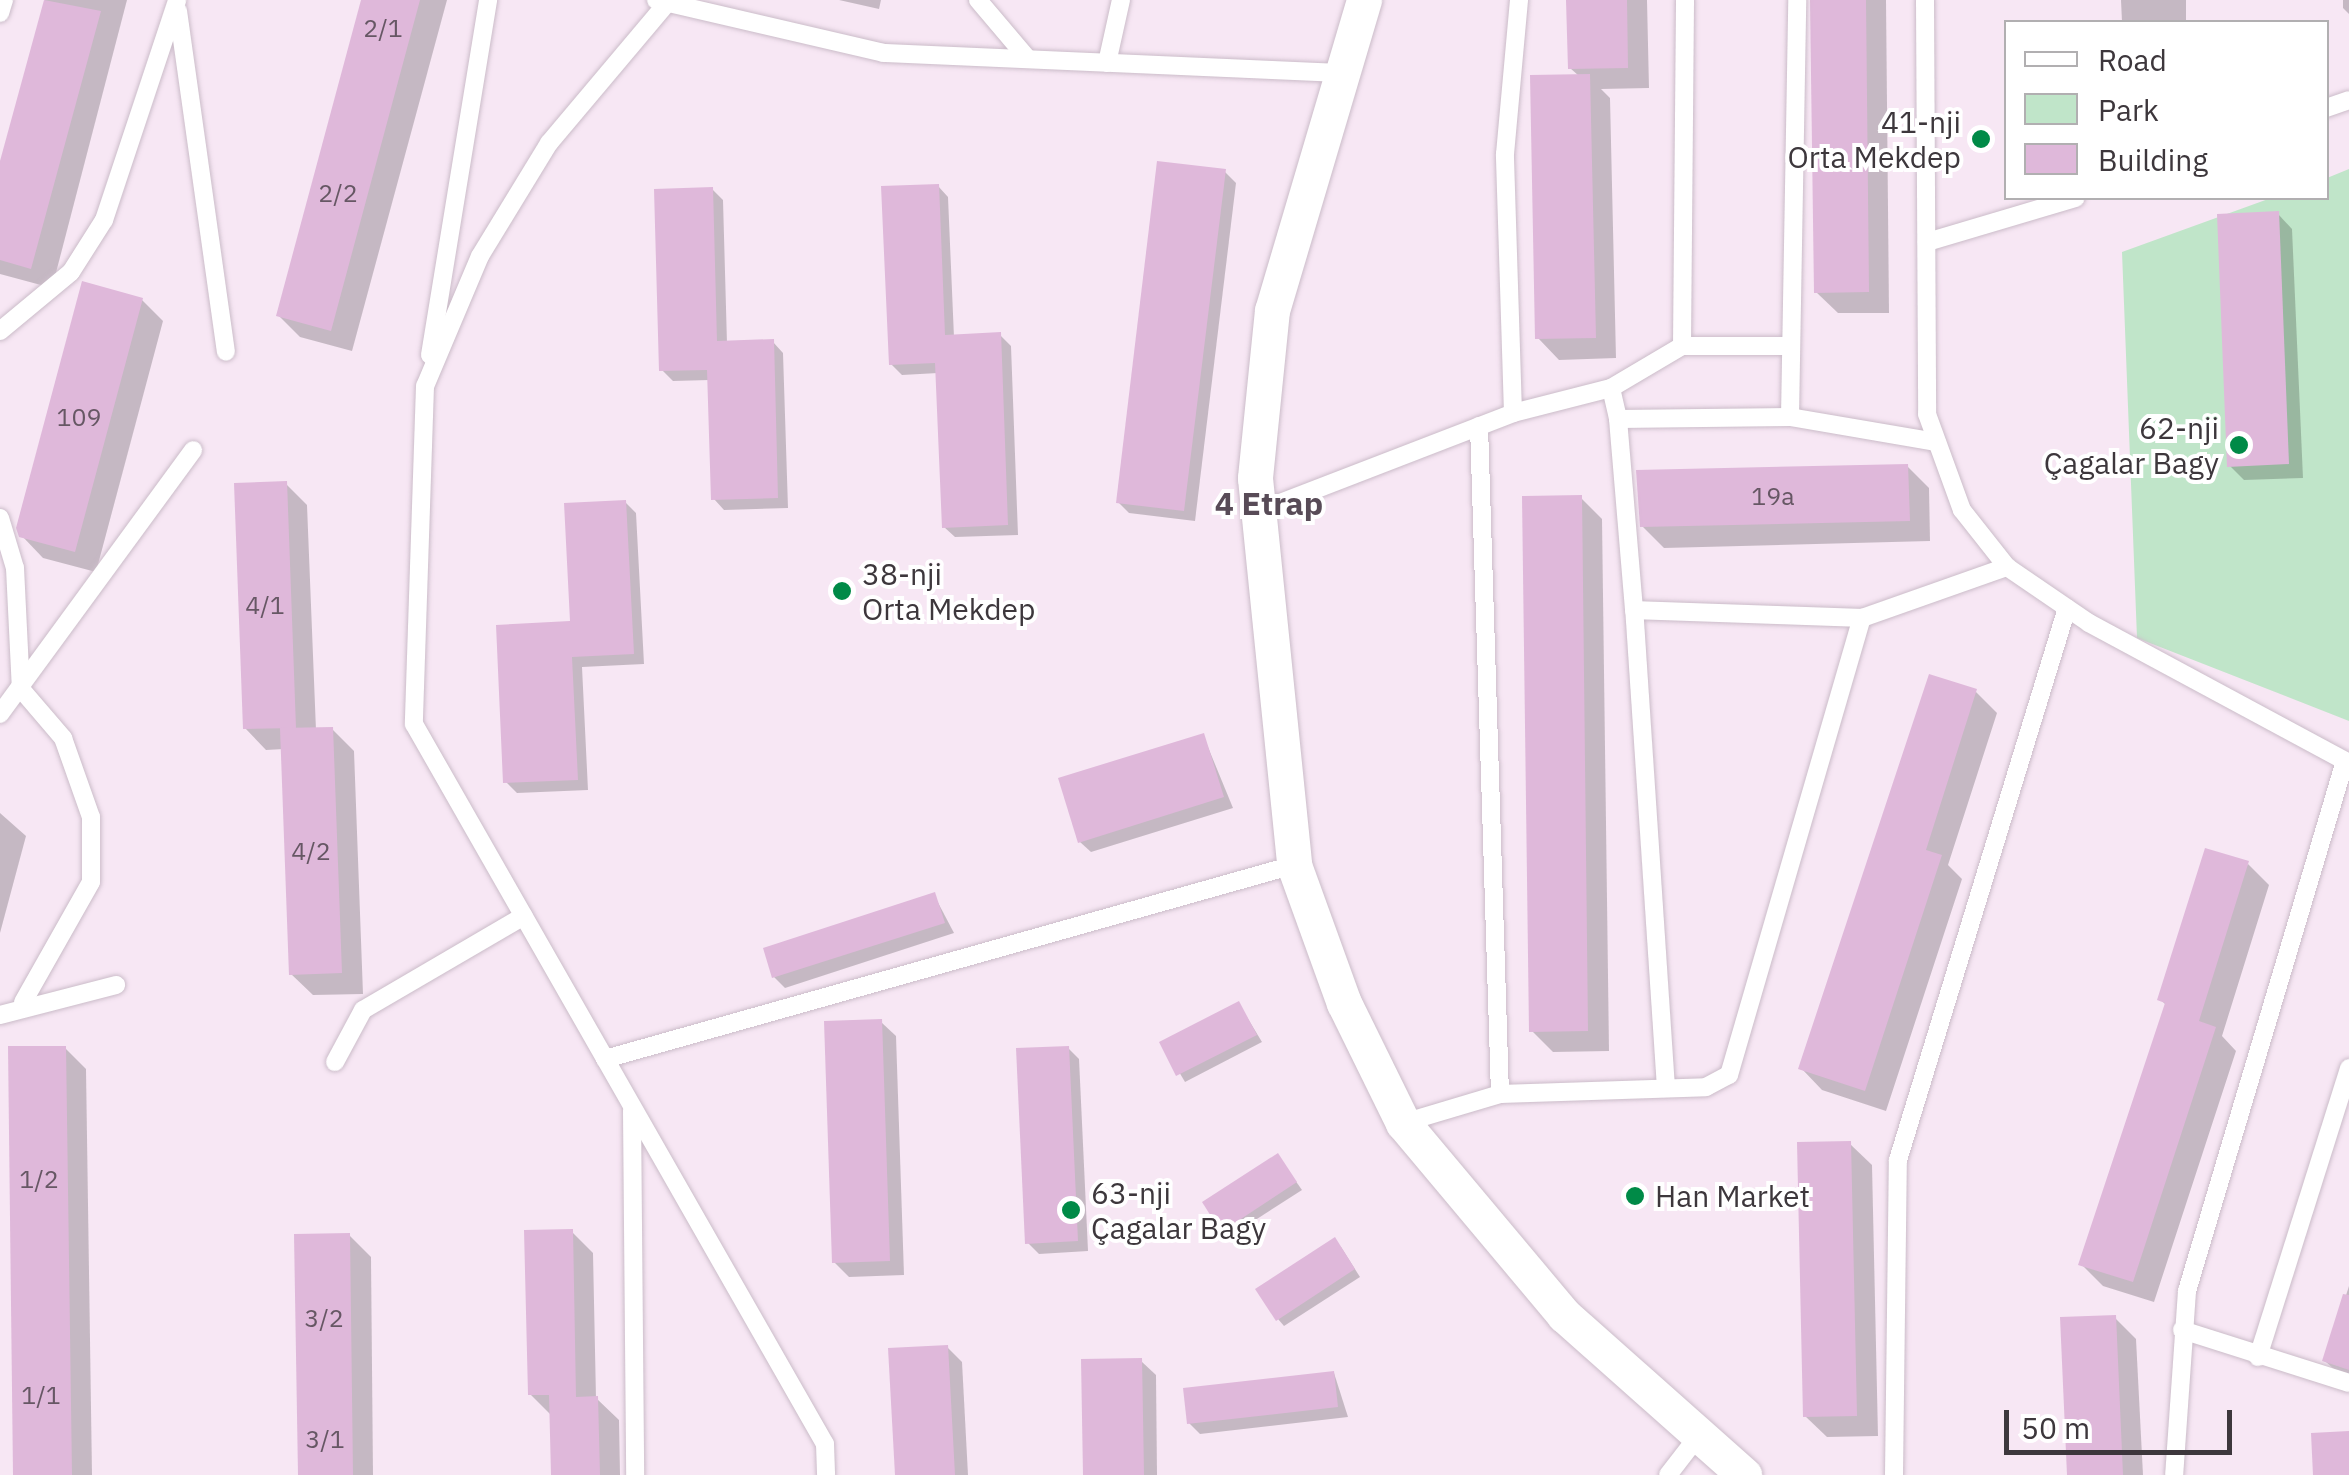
<!DOCTYPE html>
<html>
<head>
<meta charset="utf-8">
<style>
  body { margin:0 }
  #map { position:relative; width:2349px; height:1475px; overflow:hidden; background:#f7e7f4; font-family:"IBM Plex Sans",sans-serif }
  div>[style] { position:absolute }
  [style*='--x'] { left:calc(var(--x)*1px); top:calc(var(--y)*1px); width:calc(var(--w)*1px); rotate:calc(var(--a)*1deg) }
  .green>* { inset:0; background:#c0e5c9 }
  .shadow>* { inset:0; background:#0003 }
  .building>* { inset:0; background:#dfb8da }
  .roads { filter:drop-shadow(0 0 2px #cbbcc9) drop-shadow(0 0 2px #cbbcc9) }
  .lane>* { height:18px; margin:-9px; padding:0 9px; transform-origin:9px; border-radius:9px; background:#fff }
  .street>* { height:35px; margin:-17.5px; padding:0 17.5px; transform-origin:17.5px; border-radius:17.5px; background:#fff }
  .dots>* { width:28px; height:28px; translate:-50% -50%; box-sizing:border-box; border:5px solid #fff; border-radius:50% }
  span { translate:-50% -50%; white-space:nowrap; text-align:center; line-height:1.15; -webkit-text-stroke:8px #fff; paint-order:stroke }
  .number-label { font-size:25px; color:#665764 }
  .number-label span { -webkit-text-stroke-width:0 }
  .poi-label { font-size:30px; color:#3d373c }
  .right { translate:-100% -50%; text-align:right }
  .left { translate:0 -50%; text-align:left }
  .neighbourhood-label { font-size:32px; color:#584b57; font-weight:700 }
  .legend { position:absolute; left:2004px; top:20px; width:325px; height:180px; box-sizing:border-box; background:#fff; border:2px solid #b1afb1; margin:0; padding:12px 18px; list-style:none; font-size:30px; color:#3d373c }
  .legend li { display:flex; align-items:center; gap:20px; height:50px }
  .legend b { width:50px; border:2px solid #b1afb1 }
  .scale { position:absolute; left:2004px; top:1410px; width:228px; height:45px; box-sizing:border-box; border:5px solid #3d373c; border-top:0; padding-left:12px; font-size:30px; line-height:35px; white-space:nowrap; color:#3d373c; -webkit-text-stroke:8px #fff; paint-order:stroke }
</style>
</head>
<body>
<div id="map">
  <div class="green">
    <div style="clip-path:polygon(2349px 169px,2349px 721px,2137px 638px,2122px 252px,2271px 198px,2326px 198px,2327px 178px)"></div>
  </div>
  <div class="shadow">
    <div style="clip-path:polygon(45px 0,127px 0,52px 288px,0 274px,0 169px)"></div>
    <div style="clip-path:polygon(364px 0,447px 0,352px 351px,300px 337px,278px 315px)"></div>
    <div style="clip-path:polygon(839px 0,881px 0,879px 9px)"></div>
    <div style="clip-path:polygon(1569px 0,1647px 0,1649px 88px,1601px 89px,1610px 98px,1616px 358px,1559px 360px,1538px 338px,1579px 76px,1570px 68px)"></div>
    <div style="clip-path:polygon(1813px 0,1886px 0,1889px 313px,1838px 313px,1816px 292px)"></div>
    <div style="clip-path:polygon(2121px 0,2186px 0,2186px 22px,2122px 22px)"></div>
    <div style="clip-path:polygon(2343px 0,2349px 0,2349px 14px,2343px 8px)"></div>
    <div style="clip-path:polygon(1225px 172px,1236px 183px,1195px 521px,1129px 513px,1118px 502px)"></div>
    <div style="clip-path:polygon(938px 186px,948px 197px,954px 337px,1000px 335px,1011px 346px,1018px 535px,955px 537px,944px 527px,938px 373px,902px 375px,891px 364px)"></div>
    <div style="clip-path:polygon(712px 189px,723px 200px,727px 343px,773px 342px,783px 353px,788px 508px,724px 510px,714px 499px,710px 380px,673px 381px,662px 370px)"></div>
    <div style="clip-path:polygon(2278px 214px,2292px 229px,2303px 478px,2244px 480px,2230px 466px)"></div>
    <div style="clip-path:polygon(142px 300px,163px 321px,96px 572px,43px 558px,22px 536px)"></div>
    <div style="clip-path:polygon(1907px 466px,1929px 488px,1930px 541px,1664px 548px,1642px 526px)"></div>
    <div style="clip-path:polygon(286px 484px,307px 505px,316px 730px,332px 729px,354px 751px,363px 994px,313px 995px,291px 974px,284px 749px,266px 750px,245px 728px)"></div>
    <div style="clip-path:polygon(1581px 498px,1602px 519px,1609px 1051px,1553px 1052px,1532px 1031px)"></div>
    <div style="clip-path:polygon(625px 502px,636px 513px,644px 664px,582px 667px,588px 790px,517px 793px,506px 782px)"></div>
    <div style="clip-path:polygon(1975px 691px,1997px 713px,1948px 865px,1962px 879px,1886px 1111px,1822px 1090px,1801px 1068px)"></div>
    <div style="clip-path:polygon(1203px 735px,1233px 808px,1091px 852px,1080px 842px)"></div>
    <div style="clip-path:polygon(0 813px,26px 836px,0 933px)"></div>
    <div style="clip-path:polygon(2248px 864px,2269px 885px,2222px 1036px,2236px 1051px,2154px 1302px,2103px 1286px,2081px 1264px,2167px 1006px,2160px 999px)"></div>
    <div style="clip-path:polygon(934px 895px,954px 933px,785px 988px,774px 977px)"></div>
    <div style="clip-path:polygon(1239px 1004px,1262px 1042px,1185px 1082px,1162px 1043px)"></div>
    <div style="clip-path:polygon(881px 1022px,896px 1036px,904px 1275px,849px 1277px,834px 1262px)"></div>
    <div style="clip-path:polygon(65px 1048px,86px 1069px,92px 1475px,16px 1475px)"></div>
    <div style="clip-path:polygon(1068px 1048px,1079px 1059px,1088px 1251px,1039px 1254px,1028px 1243px)"></div>
    <div style="clip-path:polygon(1850px 1144px,1872px 1165px,1878px 1436px,1827px 1437px,1805px 1416px)"></div>
    <div style="clip-path:polygon(1278px 1156px,1302px 1190px,1229px 1237px,1223px 1230px)"></div>
    <div style="clip-path:polygon(572px 1232px,593px 1253px,596px 1398px,619px 1420px,620px 1475px,554px 1475px,552px 1416px,530px 1394px)"></div>
    <div style="clip-path:polygon(349px 1235px,371px 1257px,373px 1475px,300px 1475px)"></div>
    <div style="clip-path:polygon(1341px 1247px,1360px 1277px,1284px 1326px,1278px 1319px)"></div>
    <div style="clip-path:polygon(2349px 1286px,2349px 1383px,2325px 1361px)"></div>
    <div style="clip-path:polygon(2115px 1318px,2136px 1339px,2143px 1475px,2070px 1475px)"></div>
    <div style="clip-path:polygon(947px 1347px,962px 1362px,968px 1475px,897px 1475px)"></div>
    <div style="clip-path:polygon(1141px 1361px,1156px 1375px,1157px 1475px,1085px 1475px)"></div>
    <div style="clip-path:polygon(1334px 1373px,1348px 1417px,1200px 1434px,1189px 1423px)"></div>
  </div>
  <div class="building">
    <div style="clip-path:polygon(44px 0,101px 11px,31px 269px,0 260px,0 161px)"></div>
    <div style="clip-path:polygon(361px 0,420px 0,331px 331px,276px 316px)"></div>
    <div style="clip-path:polygon(1566px 0,1627px 0,1628px 68px,1568px 69px)"></div>
    <div style="clip-path:polygon(1810px 0,1866px 0,1869px 292px,1814px 293px)"></div>
    <div style="clip-path:polygon(1590px 74px,1596px 338px,1535px 339px,1530px 75px)"></div>
    <div style="clip-path:polygon(1157px 161px,1226px 169px,1184px 511px,1116px 503px)"></div>
    <div style="clip-path:polygon(939px 184px,945px 335px,1001px 332px,1008px 525px,942px 528px,935px 363px,889px 365px,881px 186px)"></div>
    <div style="clip-path:polygon(713px 187px,717px 341px,774px 339px,778px 498px,711px 500px,707px 370px,659px 371px,654px 189px)"></div>
    <div style="clip-path:polygon(2279px 211px,2289px 464px,2227px 467px,2217px 214px)"></div>
    <div style="clip-path:polygon(82px 281px,143px 298px,75px 552px,19px 537px,16px 528px)"></div>
    <div style="clip-path:polygon(1908px 464px,1910px 521px,1640px 527px,1636px 470px)"></div>
    <div style="clip-path:polygon(287px 481px,296px 728px,243px 729px,234px 483px)"></div>
    <div style="clip-path:polygon(1582px 495px,1588px 1031px,1529px 1032px,1522px 496px)"></div>
    <div style="clip-path:polygon(626px 500px,634px 654px,572px 657px,578px 780px,503px 783px,496px 625px,570px 621px,564px 503px)"></div>
    <div style="clip-path:polygon(1929px 674px,1977px 689px,1926px 850px,1942px 855px,1865px 1091px,1798px 1069px)"></div>
    <div style="clip-path:polygon(333px 727px,342px 973px,289px 975px,280px 728px)"></div>
    <div style="clip-path:polygon(1204px 733px,1224px 797px,1078px 843px,1058px 778px)"></div>
    <div style="clip-path:polygon(2205px 848px,2249px 861px,2199px 1021px,2216px 1027px,2133px 1282px,2078px 1265px,2165px 1003px,2157px 1000px)"></div>
    <div style="clip-path:polygon(935px 892px,945px 923px,772px 978px,763px 948px)"></div>
    <div style="clip-path:polygon(1239px 1001px,1257px 1035px,1176px 1076px,1159px 1042px)"></div>
    <div style="clip-path:polygon(882px 1019px,890px 1261px,832px 1263px,824px 1021px)"></div>
    <div style="clip-path:polygon(8px 1046px,66px 1046px,72px 1475px,13px 1475px)"></div>
    <div style="clip-path:polygon(1069px 1046px,1078px 1241px,1025px 1244px,1016px 1048px)"></div>
    <div style="clip-path:polygon(1851px 1141px,1857px 1416px,1803px 1417px,1797px 1142px)"></div>
    <div style="clip-path:polygon(1278px 1153px,1297px 1182px,1221px 1232px,1202px 1202px)"></div>
    <div style="clip-path:polygon(573px 1229px,576px 1397px,598px 1396px,600px 1475px,551px 1475px,549px 1395px,528px 1395px,524px 1230px)"></div>
    <div style="clip-path:polygon(350px 1233px,353px 1475px,298px 1475px,294px 1234px)"></div>
    <div style="clip-path:polygon(1335px 1237px,1355px 1269px,1276px 1321px,1255px 1289px)"></div>
    <div style="clip-path:polygon(2343px 1294px,2349px 1295px,2349px 1370px,2322px 1361px)"></div>
    <div style="clip-path:polygon(2116px 1315px,2123px 1475px,2067px 1475px,2060px 1317px)"></div>
    <div style="clip-path:polygon(948px 1345px,955px 1475px,895px 1475px,888px 1348px)"></div>
    <div style="clip-path:polygon(1142px 1358px,1144px 1475px,1083px 1475px,1081px 1359px)"></div>
    <div style="clip-path:polygon(1334px 1371px,1338px 1407px,1187px 1424px,1183px 1388px)"></div>
    <div style="clip-path:polygon(2349px 1431px,2349px 1475px,2313px 1475px,2311px 1433px)"></div>
  </div>
  <div class="roads">
    <div class="lane">
      <div style="--x:656;--y:0;--w:233;--a:13.1"></div>
      <div style="--x:883;--y:53;--w:460;--a:2.5"></div>
      <div style="--x:978;--y:0;--w:77;--a:49.7"></div>
      <div style="--x:1925;--y:0;--w:414;--a:89.7"></div>
      <div style="--x:1927;--y:414;--w:102;--a:70"></div>
      <div style="--x:1962;--y:510;--w:73;--a:51.7"></div>
      <div style="--x:2007;--y:567;--w:99;--a:34.3"></div>
      <div style="--x:2089;--y:623;--w:291;--a:28.3"></div>
      <div style="--x:2345;--y:761;--w:553;--a:106.6"></div>
      <div style="--x:2187;--y:1291;--w:184;--a:94"></div>
      <div style="--x:667;--y:3;--w:183;--a:130.1"></div>
      <div style="--x:549;--y:143;--w:132;--a:121.4"></div>
      <div style="--x:480;--y:256;--w:141;--a:112.9"></div>
      <div style="--x:425;--y:386;--w:338;--a:91.9"></div>
      <div style="--x:414;--y:724;--w:829;--a:60.28"></div>
      <div style="--x:825;--y:1444;--w:31;--a:88"></div>
      <div style="--x:178;--y:11;--w:344;--a:82"></div>
      <div style="--x:0;--y:13;--w:14;--a:-73"></div>
      <div style="--x:1107;--y:63;--w:65;--a:-77.5"></div>
      <div style="--x:2326;--y:108;--w:24;--a:-19"></div>
      <div style="--x:1927;--y:242;--w:155;--a:-16.5"></div>
      <div style="--x:0;--y:331;--w:92;--a:-39.7"></div>
      <div style="--x:71;--y:272;--w:62;--a:-57.6"></div>
      <div style="--x:104;--y:220;--w:232;--a:-71.6"></div>
      <div style="--x:1682;--y:346;--w:346;--a:-89.5"></div>
      <div style="--x:430;--y:355;--w:360;--a:-80.7"></div>
      <div style="--x:1611;--y:388;--w:32;--a:77"></div>
      <div style="--x:1618;--y:419;--w:172;--a:-0.7"></div>
      <div style="--x:1790;--y:417;--w:149;--a:9.7"></div>
      <div style="--x:1513;--y:413;--w:259;--a:-91.8"></div>
      <div style="--x:1505;--y:154;--w:155;--a:-84.8"></div>
      <div style="--x:1790;--y:417;--w:417;--a:-89"></div>
      <div style="--x:1618;--y:419;--w:192;--a:85.2"></div>
      <div style="--x:1479;--y:426;--w:668;--a:88.2"></div>
      <div style="--x:1257;--y:512;--w:274;--a:-21.1"></div>
      <div style="--x:1513;--y:413;--w:101;--a:-14.3"></div>
      <div style="--x:1611;--y:388;--w:82;--a:-30.6"></div>
      <div style="--x:1682;--y:346;--w:109;--a:0"></div>
      <div style="--x:0;--y:518;--w:52;--a:73.3"></div>
      <div style="--x:15;--y:568;--w:121;--a:87.2"></div>
      <div style="--x:21;--y:689;--w:65;--a:49.4"></div>
      <div style="--x:63;--y:738;--w:84;--a:70.5"></div>
      <div style="--x:91;--y:817;--w:65;--a:90"></div>
      <div style="--x:91;--y:882;--w:138;--a:119.5"></div>
      <div style="--x:0;--y:714;--w:327;--a:-53.8"></div>
      <div style="--x:0;--y:1015;--w:120;--a:-14.5"></div>
      <div style="--x:605;--y:1059;--w:716;--a:-15.73"></div>
      <div style="--x:335;--y:1062;--w:59;--a:-61.7"></div>
      <div style="--x:363;--y:1010;--w:186;--a:-30.3"></div>
      <div style="--x:1666;--y:1088;--w:479;--a:-93.8"></div>
      <div style="--x:1634;--y:610;--w:228;--a:2"></div>
      <div style="--x:632;--y:1111;--w:364;--a:89.5"></div>
      <div style="--x:1403;--y:1123;--w:101;--a:-16.6"></div>
      <div style="--x:1500;--y:1094;--w:206;--a:-1.9"></div>
      <div style="--x:1706;--y:1087;--w:26;--a:-28"></div>
      <div style="--x:1729;--y:1075;--w:476;--a:-73.8"></div>
      <div style="--x:1862;--y:618;--w:154;--a:-19.4"></div>
      <div style="--x:2182;--y:1330;--w:175;--a:17.6"></div>
      <div style="--x:2258;--y:1357;--w:303;--a:-72.5"></div>
      <div style="--x:1668;--y:1475;--w:51;--a:-52.2"></div>
      <div style="--x:1894;--y:1475;--w:315;--a:-89.3"></div>
      <div style="--x:1898;--y:1160;--w:577;--a:-72.98"></div>
    </div>
    <div class="street">
      <div style="--x:1364;--y:0;--w:323;--a:106.5"></div>
      <div style="--x:1272;--y:310;--w:169;--a:95.8"></div>
      <div style="--x:1255;--y:478;--w:389;--a:84.2"></div>
      <div style="--x:1294;--y:865;--w:147;--a:70.1"></div>
      <div style="--x:1344;--y:1003;--w:134;--a:63.8"></div>
      <div style="--x:1403;--y:1123;--w:251;--a:50"></div>
      <div style="--x:1564;--y:1315;--w:241;--a:41.6"></div>
    </div>
  </div>
  <div class="dots">
    <div style="left:1981px;top:139px;background:#008a47"></div>
    <div style="left:2239px;top:445px;background:#008a47"></div>
    <div style="left:842px;top:591px;background:#008a47"></div>
    <div style="left:1635px;top:1196px;background:#008a47"></div>
    <div style="left:1071px;top:1210px;background:#008a47"></div>
  </div>
  <div class="number-label">
    <span style="left:383px;top:28px">2/1</span>
    <span style="left:338px;top:193px">2/2</span>
    <span style="left:79px;top:417px">109</span>
    <span style="left:1773px;top:496px">19a</span>
    <span style="left:265px;top:605px">4/1</span>
    <span style="left:311px;top:851px">4/2</span>
    <span style="left:39px;top:1179px">1/2</span>
    <span style="left:324px;top:1318px">3/2</span>
    <span style="left:41px;top:1395px">1/1</span>
    <span style="left:325px;top:1439px">3/1</span>
  </div>
  <div class="poi-label">
    <span class="right" style="left:1961px;top:139px">41-nji<br>Orta Mekdep</span>
    <span class="right" style="left:2219px;top:445px">62-nji<br>Çagalar Bagy</span>
    <span class="left" style="left:862px;top:591px">38-nji<br>Orta Mekdep</span>
    <span class="left" style="left:1091px;top:1210px">63-nji<br>Çagalar Bagy</span>
    <span class="left" style="left:1655px;top:1196px">Han Market</span>
  </div>
  <div class="neighbourhood-label">
    <span style="left:1269px;top:503px">4 Etrap</span>
  </div>
  <ul class="legend">
  <li><b style="height:12px;background:#fff"></b>Road</li>
  <li><b style="height:28px;background:#c0e5c9"></b>Park</li>
  <li><b style="height:28px;background:#dfb8da"></b>Building</li>
  </ul>
  <div class="scale">50 m</div>
</div>
</body>
</html>
